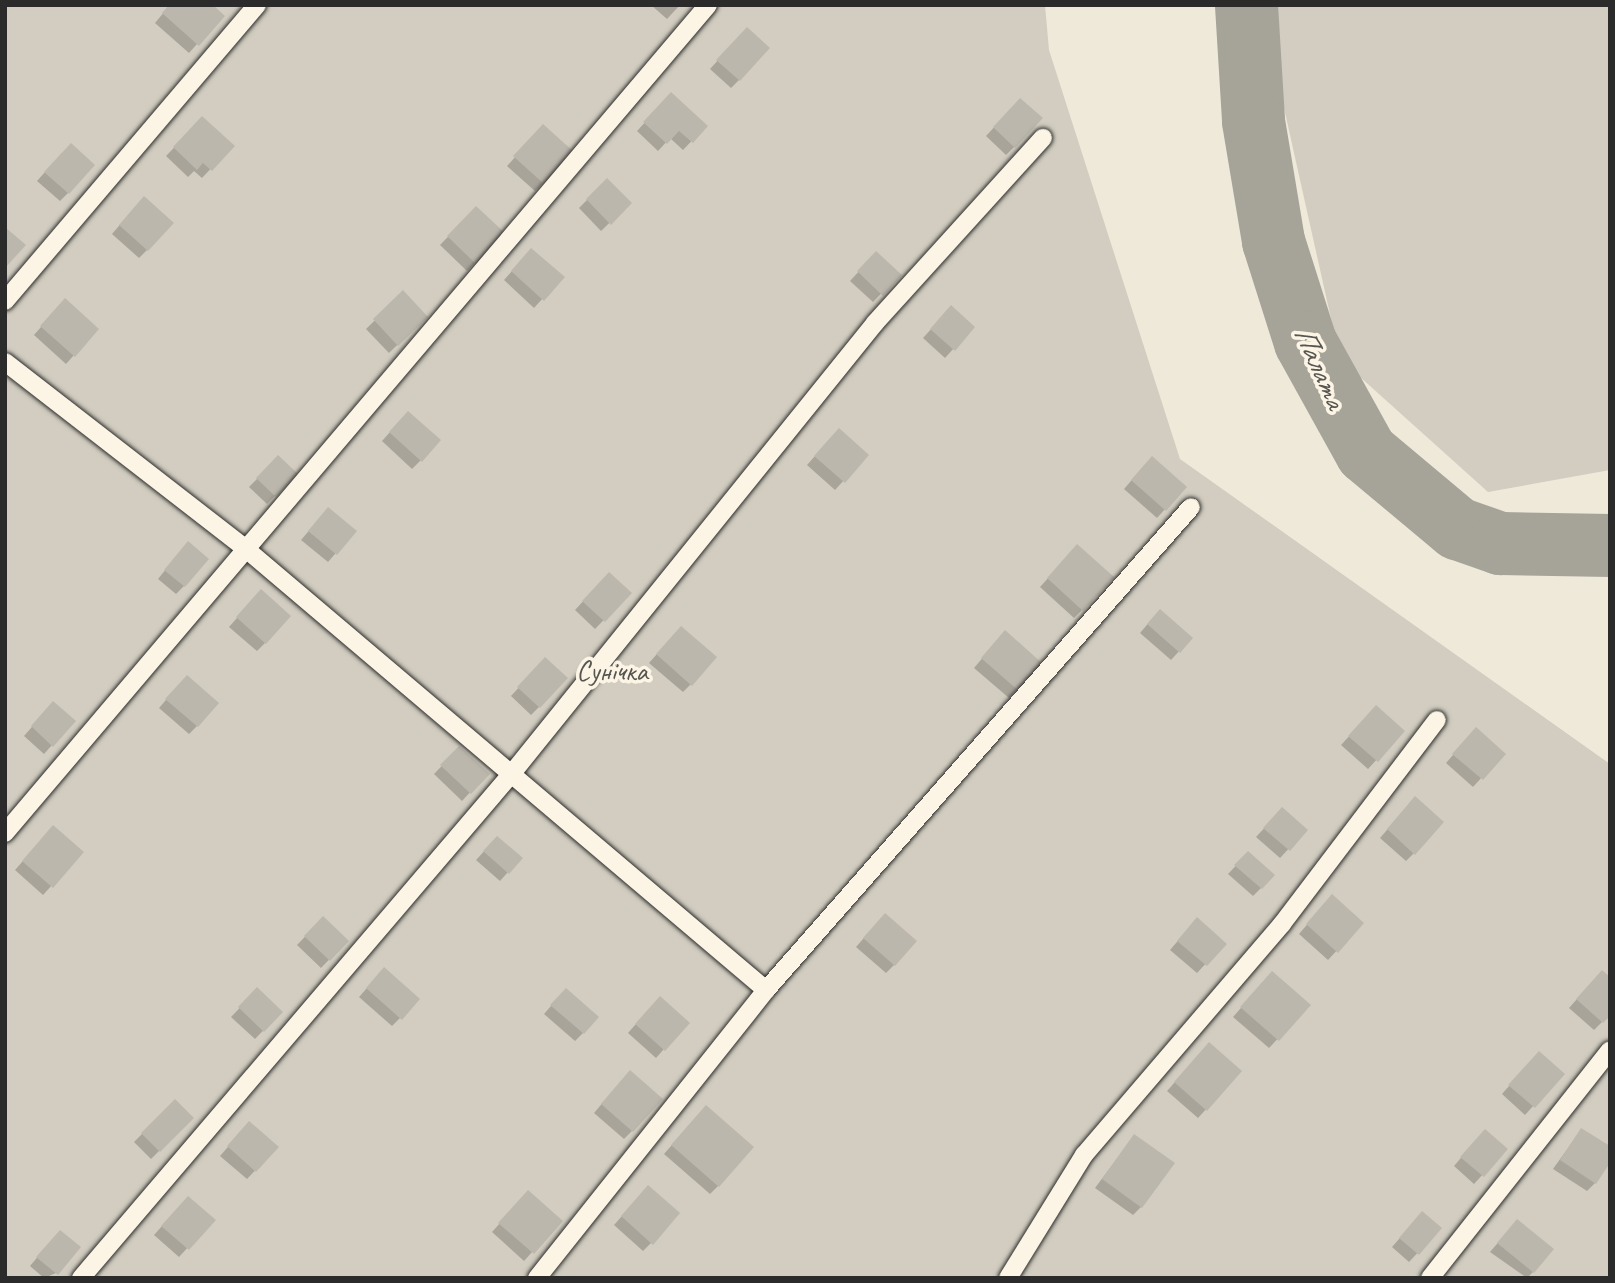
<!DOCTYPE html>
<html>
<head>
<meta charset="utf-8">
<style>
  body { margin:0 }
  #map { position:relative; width:1615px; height:1283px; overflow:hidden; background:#efe9da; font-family:Caveat,sans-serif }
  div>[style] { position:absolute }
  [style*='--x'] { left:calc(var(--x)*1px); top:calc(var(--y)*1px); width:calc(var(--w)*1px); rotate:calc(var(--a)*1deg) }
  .green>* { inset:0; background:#d2cdc0 }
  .shadow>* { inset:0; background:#0003 }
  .river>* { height:63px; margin:-31.5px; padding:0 31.5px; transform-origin:31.5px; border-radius:31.5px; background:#a6a399 }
  .building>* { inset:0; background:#bcb7ac }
  .roads { filter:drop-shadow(0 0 2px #2b2b2b) drop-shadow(0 0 2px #2b2b2b) }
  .service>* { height:18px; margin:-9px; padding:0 9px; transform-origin:9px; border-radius:9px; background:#fcf5e5 }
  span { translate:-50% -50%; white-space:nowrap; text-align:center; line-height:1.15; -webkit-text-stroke:7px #fcf5e5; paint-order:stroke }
  .park-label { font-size:28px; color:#555450 }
  .water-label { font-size:30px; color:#565552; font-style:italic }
  .frame { position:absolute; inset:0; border:7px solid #2b2b2b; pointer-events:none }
</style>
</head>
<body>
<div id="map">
  <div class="green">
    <div style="clip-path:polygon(5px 5px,1045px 5px,1049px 50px,1180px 459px,1610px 764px,1610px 1278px,5px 1278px)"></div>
    <div style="clip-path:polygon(1261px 5px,1610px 5px,1610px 470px,1488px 492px,1340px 359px)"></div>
  </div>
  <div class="shadow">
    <div style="clip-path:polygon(170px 5px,222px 16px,189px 53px,155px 23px)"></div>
    <div style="clip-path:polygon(651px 5px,680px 5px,667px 19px)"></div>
    <div style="clip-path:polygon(739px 37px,739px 80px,731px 88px,710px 69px)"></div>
    <div style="clip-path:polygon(663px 103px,705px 127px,683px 150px,670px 138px,658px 151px,637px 131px)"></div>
    <div style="clip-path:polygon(1012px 108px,1014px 147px,1006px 155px,986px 136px)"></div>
    <div style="clip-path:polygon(202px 119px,232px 146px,202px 178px,194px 171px,188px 177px,166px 156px)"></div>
    <div style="clip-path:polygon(535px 135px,543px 183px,535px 191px,507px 166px)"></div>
    <div style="clip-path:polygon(62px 153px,68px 193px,60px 201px,37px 181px)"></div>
    <div style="clip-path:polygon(607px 180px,630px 203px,601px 231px,579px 208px)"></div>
    <div style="clip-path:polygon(136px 206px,147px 250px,139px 258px,112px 234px)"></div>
    <div style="clip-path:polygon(476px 208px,503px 234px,467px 271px,440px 245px)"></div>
    <div style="clip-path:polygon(876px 253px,899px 275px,873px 302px,850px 281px)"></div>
    <div style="clip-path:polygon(523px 259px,562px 277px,534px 308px,504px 280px)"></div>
    <div style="clip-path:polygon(403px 293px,426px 317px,389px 353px,366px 329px)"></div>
    <div style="clip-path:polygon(57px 309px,74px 355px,66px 364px,34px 335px)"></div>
    <div style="clip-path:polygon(943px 316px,973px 327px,945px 358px,923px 338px)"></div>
    <div style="clip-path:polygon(400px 421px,421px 460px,412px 469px,382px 441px)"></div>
    <div style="clip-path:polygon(831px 438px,867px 455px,835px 490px,807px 465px)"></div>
    <div style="clip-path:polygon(278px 458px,296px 474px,267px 504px,249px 487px)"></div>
    <div style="clip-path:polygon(1144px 466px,1185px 487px,1157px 518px,1124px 489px)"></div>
    <div style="clip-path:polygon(320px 518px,354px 532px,328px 562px,301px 540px)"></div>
    <div style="clip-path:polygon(180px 552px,184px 586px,176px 594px,158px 579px)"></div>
    <div style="clip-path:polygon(1069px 555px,1082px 610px,1074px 618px,1040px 587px)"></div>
    <div style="clip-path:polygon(601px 582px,630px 593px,595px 629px,575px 610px)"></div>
    <div style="clip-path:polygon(253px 600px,265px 643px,257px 651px,229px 627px)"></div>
    <div style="clip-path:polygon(1152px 619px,1191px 638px,1171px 660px,1140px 633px)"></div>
    <div style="clip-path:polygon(673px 636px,691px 684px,683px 692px,649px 663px)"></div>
    <div style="clip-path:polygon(997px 641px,1041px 664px,1009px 698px,974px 668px)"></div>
    <div style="clip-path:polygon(537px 668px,539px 707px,531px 715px,511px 696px)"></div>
    <div style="clip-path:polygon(179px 685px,197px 726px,189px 734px,159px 708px)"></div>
    <div style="clip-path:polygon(45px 712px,52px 745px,44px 754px,24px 736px)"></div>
    <div style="clip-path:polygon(1368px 716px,1403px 731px,1368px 769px,1341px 745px)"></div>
    <div style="clip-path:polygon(1468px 738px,1503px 754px,1473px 787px,1446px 763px)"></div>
    <div style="clip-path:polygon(459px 748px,487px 774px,462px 801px,434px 774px)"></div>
    <div style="clip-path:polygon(1407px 807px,1414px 853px,1406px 861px,1380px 838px)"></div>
    <div style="clip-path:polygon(1274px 818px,1306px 830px,1280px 858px,1256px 837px)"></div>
    <div style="clip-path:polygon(45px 836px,82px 852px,43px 895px,15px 870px)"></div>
    <div style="clip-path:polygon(489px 846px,508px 872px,500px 881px,476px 860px)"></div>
    <div style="clip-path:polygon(1248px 853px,1261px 888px,1253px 896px,1228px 874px)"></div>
    <div style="clip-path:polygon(1324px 905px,1362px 923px,1328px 960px,1299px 934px)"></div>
    <div style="clip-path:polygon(323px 918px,347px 941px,321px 968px,297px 945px)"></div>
    <div style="clip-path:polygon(877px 923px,894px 965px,886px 973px,856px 947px)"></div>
    <div style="clip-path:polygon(1189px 928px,1224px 944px,1197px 973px,1170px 950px)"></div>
    <div style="clip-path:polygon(376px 978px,400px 1018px,392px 1026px,359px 997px)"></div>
    <div style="clip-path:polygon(1594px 980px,1602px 1022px,1594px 1030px,1569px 1008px)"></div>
    <div style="clip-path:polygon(1264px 982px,1309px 1005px,1269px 1048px,1233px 1017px)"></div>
    <div style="clip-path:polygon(257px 990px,281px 1012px,255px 1039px,231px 1017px)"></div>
    <div style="clip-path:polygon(558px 998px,583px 1033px,575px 1041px,544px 1014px)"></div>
    <div style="clip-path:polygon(651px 1007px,664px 1049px,656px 1058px,628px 1033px)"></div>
    <div style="clip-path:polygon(1201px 1053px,1240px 1072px,1198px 1118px,1167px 1091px)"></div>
    <div style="clip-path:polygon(1531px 1061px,1562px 1074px,1525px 1115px,1502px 1094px)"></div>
    <div style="clip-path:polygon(622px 1080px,632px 1131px,624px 1139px,594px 1113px)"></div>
    <div style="clip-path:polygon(175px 1101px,192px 1118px,151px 1159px,134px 1142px)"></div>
    <div style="clip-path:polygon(698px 1115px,718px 1186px,710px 1194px,664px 1154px)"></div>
    <div style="clip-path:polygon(1581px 1130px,1595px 1183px,1587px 1191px,1553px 1169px)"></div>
    <div style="clip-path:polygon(241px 1132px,277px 1147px,247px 1179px,220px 1156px)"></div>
    <div style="clip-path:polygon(1134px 1136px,1141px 1207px,1133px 1215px,1095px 1188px)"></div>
    <div style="clip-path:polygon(1477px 1139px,1506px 1149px,1474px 1184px,1454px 1166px)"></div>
    <div style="clip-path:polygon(640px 1196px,651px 1243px,643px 1251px,614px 1225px)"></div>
    <div style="clip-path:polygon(520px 1201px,560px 1221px,524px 1261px,492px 1232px)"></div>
    <div style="clip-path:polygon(180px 1206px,213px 1220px,179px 1257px,154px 1235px)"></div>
    <div style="clip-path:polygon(1414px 1222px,1440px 1229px,1409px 1262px,1392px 1247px)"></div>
    <div style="clip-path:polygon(1509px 1230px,1533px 1272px,1527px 1278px,1490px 1252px)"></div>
    <div style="clip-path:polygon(52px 1240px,56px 1273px,44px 1278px,30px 1266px)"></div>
  </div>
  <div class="river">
    <div style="--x:1246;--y:5;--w:116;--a:86.5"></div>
    <div style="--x:1253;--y:121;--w:122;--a:80.5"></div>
    <div style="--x:1273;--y:241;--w:106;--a:72.4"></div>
    <div style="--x:1305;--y:342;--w:126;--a:61"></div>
    <div style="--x:1366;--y:452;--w:119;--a:39.9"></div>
    <div style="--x:1457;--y:528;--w:46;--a:19.2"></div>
    <div style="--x:1500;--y:543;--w:110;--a:1"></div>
  </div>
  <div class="building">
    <div style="clip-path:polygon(169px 5px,213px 5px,225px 16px,199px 46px,162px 13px)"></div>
    <div style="clip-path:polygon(747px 27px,770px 48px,740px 81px,716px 60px)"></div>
    <div style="clip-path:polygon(671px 92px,708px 126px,693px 143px,679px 131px,667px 144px,643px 122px)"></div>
    <div style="clip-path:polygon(1020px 98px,1043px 118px,1015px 148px,993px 127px)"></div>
    <div style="clip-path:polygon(202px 116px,235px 146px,212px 171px,203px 163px,197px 170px,173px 147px)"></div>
    <div style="clip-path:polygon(543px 124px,574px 152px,544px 184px,513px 156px)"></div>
    <div style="clip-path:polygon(71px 143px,95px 165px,69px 194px,44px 172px)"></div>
    <div style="clip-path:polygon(607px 178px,632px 203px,611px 225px,586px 199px)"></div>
    <div style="clip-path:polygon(144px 196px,174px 223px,148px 251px,119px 225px)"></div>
    <div style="clip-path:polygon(476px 206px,506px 234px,476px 264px,447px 236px)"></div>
    <div style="clip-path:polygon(5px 227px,26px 245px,5px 268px)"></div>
    <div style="clip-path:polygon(531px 248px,565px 277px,544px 301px,511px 271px)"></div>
    <div style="clip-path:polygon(876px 251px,902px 275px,883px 296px,857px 271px)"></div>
    <div style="clip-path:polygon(403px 290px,428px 317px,398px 346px,373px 319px)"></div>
    <div style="clip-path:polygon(65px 298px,99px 329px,75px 357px,40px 326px)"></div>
    <div style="clip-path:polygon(951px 305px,975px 327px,955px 351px,930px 329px)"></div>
    <div style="clip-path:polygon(408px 411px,441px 440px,422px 462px,389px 432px)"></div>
    <div style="clip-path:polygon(839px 428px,869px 455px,845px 483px,814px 456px)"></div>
    <div style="clip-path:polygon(278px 455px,298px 474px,276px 497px,256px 478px)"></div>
    <div style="clip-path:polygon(1152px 456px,1187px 487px,1166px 511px,1131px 480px)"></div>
    <div style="clip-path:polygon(328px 507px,357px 531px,337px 555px,308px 531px)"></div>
    <div style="clip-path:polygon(188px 541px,209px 559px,185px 587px,164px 570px)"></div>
    <div style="clip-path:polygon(1077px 544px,1114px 577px,1083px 611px,1047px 578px)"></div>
    <div style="clip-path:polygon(609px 572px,632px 593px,605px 622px,582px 601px)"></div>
    <div style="clip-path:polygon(261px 589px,291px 616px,266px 644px,236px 617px)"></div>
    <div style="clip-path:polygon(1160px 609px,1193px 638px,1180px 653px,1147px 624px)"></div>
    <div style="clip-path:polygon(681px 626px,717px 657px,692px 686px,656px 654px)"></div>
    <div style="clip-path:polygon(1005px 630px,1043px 664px,1019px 691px,981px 658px)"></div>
    <div style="clip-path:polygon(545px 657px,568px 678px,540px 708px,517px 687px)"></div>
    <div style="clip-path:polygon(187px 675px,219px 703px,198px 727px,165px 699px)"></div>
    <div style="clip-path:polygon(53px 701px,76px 721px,53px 747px,31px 726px)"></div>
    <div style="clip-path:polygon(1376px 705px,1405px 731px,1378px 762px,1348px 736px)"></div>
    <div style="clip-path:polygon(1476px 727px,1506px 754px,1483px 780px,1452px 754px)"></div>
    <div style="clip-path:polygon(459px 746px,490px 774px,471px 794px,440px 765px)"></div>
    <div style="clip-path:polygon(1415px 796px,1444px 822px,1415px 855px,1387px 829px)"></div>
    <div style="clip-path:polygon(1282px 807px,1308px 830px,1290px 851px,1263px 828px)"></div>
    <div style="clip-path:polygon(53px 825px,84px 852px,53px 888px,22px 861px)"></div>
    <div style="clip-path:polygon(497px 836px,523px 858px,509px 874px,483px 851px)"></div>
    <div style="clip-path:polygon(1248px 851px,1275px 875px,1262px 889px,1234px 865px)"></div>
    <div style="clip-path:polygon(1332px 894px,1364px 923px,1338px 953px,1306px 924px)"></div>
    <div style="clip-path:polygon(885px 913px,917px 941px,895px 966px,863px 938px)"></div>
    <div style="clip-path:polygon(323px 916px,349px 941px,330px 961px,304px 936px)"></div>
    <div style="clip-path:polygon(1197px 917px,1227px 944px,1207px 966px,1177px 941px)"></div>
    <div style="clip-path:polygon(384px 967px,420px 999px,402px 1020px,366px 988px)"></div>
    <div style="clip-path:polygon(1602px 970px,1610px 977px,1610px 1016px,1603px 1023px,1576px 999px)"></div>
    <div style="clip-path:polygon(1272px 971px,1311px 1005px,1279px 1041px,1240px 1007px)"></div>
    <div style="clip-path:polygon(257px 987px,283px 1012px,264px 1032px,238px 1007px)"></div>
    <div style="clip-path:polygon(566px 988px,599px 1017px,584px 1034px,550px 1005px)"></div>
    <div style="clip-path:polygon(660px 996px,690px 1023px,665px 1051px,635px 1024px)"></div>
    <div style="clip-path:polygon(1209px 1042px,1242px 1071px,1207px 1111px,1174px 1082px)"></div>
    <div style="clip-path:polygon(1539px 1051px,1565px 1074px,1535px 1108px,1508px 1085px)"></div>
    <div style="clip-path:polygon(630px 1070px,663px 1099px,633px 1132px,601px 1104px)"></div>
    <div style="clip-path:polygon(175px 1099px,194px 1118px,160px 1152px,141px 1133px)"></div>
    <div style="clip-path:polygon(706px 1105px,754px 1147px,719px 1187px,671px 1145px)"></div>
    <div style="clip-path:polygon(249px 1121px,279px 1147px,256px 1172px,227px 1146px)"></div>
    <div style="clip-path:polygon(1581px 1128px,1610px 1146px,1610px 1163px,1596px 1184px,1560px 1160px)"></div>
    <div style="clip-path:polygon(1485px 1129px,1508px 1149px,1484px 1177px,1460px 1157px)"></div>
    <div style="clip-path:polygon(1134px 1134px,1175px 1163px,1142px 1208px,1102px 1179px)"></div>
    <div style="clip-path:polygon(648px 1185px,680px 1213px,653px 1245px,621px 1216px)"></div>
    <div style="clip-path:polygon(528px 1190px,563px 1221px,534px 1254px,498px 1223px)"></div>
    <div style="clip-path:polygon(188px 1196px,216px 1220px,189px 1250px,161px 1226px)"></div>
    <div style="clip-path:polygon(1422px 1211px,1442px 1228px,1419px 1255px,1399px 1238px)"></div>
    <div style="clip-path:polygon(1517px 1219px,1554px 1249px,1534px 1273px,1497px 1243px)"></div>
    <div style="clip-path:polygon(60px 1230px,81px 1247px,58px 1275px,36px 1257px)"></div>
  </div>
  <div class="roads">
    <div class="service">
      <div style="--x:5;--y:301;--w:389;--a:-49.6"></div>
      <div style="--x:5;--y:362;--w:305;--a:37.8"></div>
      <div style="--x:246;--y:549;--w:682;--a:40.3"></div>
      <div style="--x:5;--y:833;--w:1086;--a:-49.67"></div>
      <div style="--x:81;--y:1278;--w:665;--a:-49.51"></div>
      <div style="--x:513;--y:772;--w:577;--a:-51.12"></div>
      <div style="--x:875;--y:323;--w:250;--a:-47.8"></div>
      <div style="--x:537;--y:1278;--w:368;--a:-51.5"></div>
      <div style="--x:766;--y:990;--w:643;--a:-48.65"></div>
      <div style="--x:1008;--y:1278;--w:145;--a:-58.3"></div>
      <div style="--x:1084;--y:1155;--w:304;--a:-49.4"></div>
      <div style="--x:1282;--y:924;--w:256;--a:-52.8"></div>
      <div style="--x:1430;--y:1278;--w:290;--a:-51.7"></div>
    </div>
  </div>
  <div class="park-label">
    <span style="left:612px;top:671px">Сунічка</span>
  </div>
  <div class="water-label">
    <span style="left:1320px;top:367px;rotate:66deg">Палата</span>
  </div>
  <div class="frame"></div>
</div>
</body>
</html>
